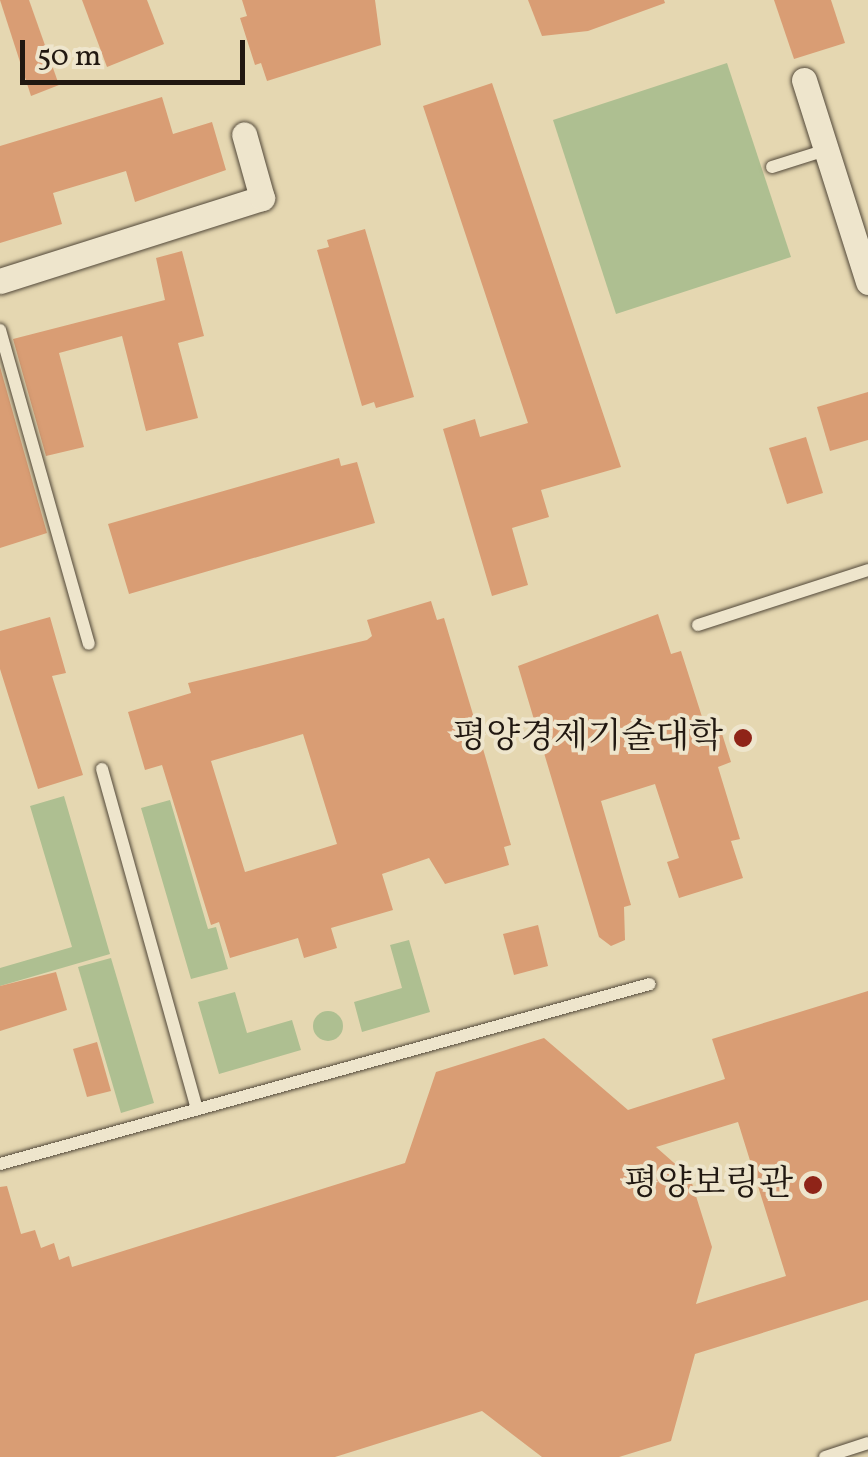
<!DOCTYPE html>
<html>
<head>
<meta charset="utf-8">
<style>
  body { margin:0 }
  #map { position:relative; width:868px; height:1457px; overflow:hidden; background:#e5d7b1; font-family:Vollkorn,"Noto Serif KR",serif }
  div>[style] { position:absolute }
  [style*='--x'] { left:calc(var(--x)*1px); top:calc(var(--y)*1px); width:calc(var(--w)*1px); rotate:calc(var(--a)*1deg) }
  .green>* { inset:0; background:#aebf91 }
  .round { border-radius:50% }
  .building>* { inset:0; background:#d99d74 }
  .roads { filter:drop-shadow(0 0 2px #524839) drop-shadow(0 0 2px #524839) }
  .service>* { height:12px; margin:-6px; padding:0 6px; transform-origin:6px; border-radius:6px; background:#eee5cc }
  .minor>* { height:25px; margin:-12.5px; padding:0 12.5px; transform-origin:12.5px; border-radius:12.5px; background:#eee5cc }
  .dots>* { width:28px; height:28px; translate:-50% -50%; box-sizing:border-box; border:5px solid #eee5cc; border-radius:50% }
  span { translate:-50% -50%; white-space:nowrap; text-align:center; line-height:1.15; -webkit-text-stroke:8px #eee5cc; paint-order:stroke }
  .poi-label { font-size:35px; color:#211811 }
  .right { translate:-100% -50%; text-align:right }
  .scale { position:absolute; left:20px; top:40px; width:225px; height:45px; box-sizing:border-box; border:5px solid #211811; border-top:0; padding-left:12px; font-size:30px; line-height:35px; white-space:nowrap; color:#211811; -webkit-text-stroke:8px #eee5cc; paint-order:stroke }
</style>
</head>
<body>
<div id="map">
  <div class="green">
    <div style="clip-path:polygon(727px 63px,791px 257px,616px 314px,553px 120px)"></div>
    <div style="clip-path:polygon(64px 796px,110px 954px,0 986px,0 968px,72px 947px,30px 806px)"></div>
    <div style="clip-path:polygon(170px 800px,208px 929px,216px 927px,228px 969px,191px 979px,141px 808px)"></div>
    <div style="clip-path:polygon(409px 940px,430px 1012px,362px 1032px,354px 1002px,402px 988px,390px 945px)"></div>
    <div style="clip-path:polygon(111px 958px,154px 1103px,121px 1113px,78px 967px)"></div>
    <div style="clip-path:polygon(235px 992px,247px 1033px,292px 1020px,301px 1050px,219px 1074px,198px 1002px)"></div>
    <div class="round" style="left:313px;top:1011px;width:30px;height:30px"></div>
  </div>
  <div class="building">
    <div style="clip-path:polygon(0 0,29px 0,59px 85px,31px 96px)"></div>
    <div style="clip-path:polygon(82px 0,147px 0,164px 44px,107px 67px)"></div>
    <div style="clip-path:polygon(242px 0,375px 0,381px 45px,267px 81px,261px 63px,255px 65px,240px 18px,247px 16px)"></div>
    <div style="clip-path:polygon(528px 0,664px 0,665px 3px,588px 31px,542px 36px)"></div>
    <div style="clip-path:polygon(774px 0,831px 0,845px 43px,794px 59px)"></div>
    <div style="clip-path:polygon(492px 83px,621px 467px,541px 490px,549px 517px,512px 528px,528px 585px,492px 596px,443px 429px,475px 419px,480px 437px,528px 423px,423px 106px)"></div>
    <div style="clip-path:polygon(162px 97px,173px 134px,212px 122px,226px 170px,135px 202px,126px 171px,53px 193px,62px 224px,0 243px,0 146px)"></div>
    <div style="clip-path:polygon(365px 229px,414px 397px,376px 408px,374px 402px,362px 406px,317px 250px,329px 247px,327px 240px)"></div>
    <div style="clip-path:polygon(182px 251px,204px 336px,178px 343px,198px 418px,146px 431px,122px 336px,59px 353px,84px 447px,46px 456px,13px 339px,165px 300px,156px 258px)"></div>
    <div style="clip-path:polygon(0 367px,47px 533px,0 548px)"></div>
    <div style="clip-path:polygon(868px 392px,868px 440px,830px 451px,817px 407px)"></div>
    <div style="clip-path:polygon(806px 437px,823px 493px,787px 504px,769px 448px)"></div>
    <div style="clip-path:polygon(339px 458px,341px 466px,357px 462px,375px 523px,129px 594px,108px 524px)"></div>
    <div style="clip-path:polygon(evenodd,431px 601px,437px 620px,444px 618px,472px 711px,511px 845px,504px 847px,509px 865px,445px 884px,429px 858px,382px 874px,393px 910px,331px 928px,337px 948px,304px 958px,298px 938px,230px 958px,219px 922px,211px 925px,162px 765px,145px 770px,128px 712px,191px 693px,188px 683px,367px 640px,372px 636px,367px 620px,431px 601px,303px 734px,337px 844px,245px 872px,211px 761px,303px 734px)"></div>
    <div style="clip-path:polygon(658px 614px,671px 654px,681px 651px,704px 723px,717px 718px,731px 762px,718px 767px,740px 839px,731px 841px,743px 878px,679px 898px,667px 862px,679px 858px,655px 784px,601px 801px,631px 905px,624px 907px,625px 940px,611px 946px,599px 937px,518px 666px)"></div>
    <div style="clip-path:polygon(50px 617px,66px 673px,52px 676px,83px 775px,38px 789px,0 669px,0 631px)"></div>
    <div style="clip-path:polygon(538px 925px,548px 966px,514px 975px,503px 934px)"></div>
    <div style="clip-path:polygon(56px 972px,67px 1010px,0 1031px,0 986px)"></div>
    <div style="clip-path:polygon(evenodd,868px 991px,868px 1300px,695px 1354px,671px 1441px,619px 1457px,542px 1457px,482px 1411px,335px 1457px,0 1457px,0 1187px,7px 1186px,21px 1234px,35px 1230px,41px 1248px,54px 1243px,59px 1260px,69px 1256px,72px 1267px,405px 1163px,436px 1072px,544px 1038px,628px 1110px,725px 1079px,712px 1039px,868px 991px,738px 1122px,786px 1276px,696px 1304px,712px 1247px,690px 1177px,656px 1147px,738px 1122px)"></div>
    <div style="clip-path:polygon(97px 1042px,111px 1091px,87px 1097px,73px 1049px)"></div>
  </div>
  <div class="roads">
    <div class="service">
      <div style="--x:772;--y:167;--w:57;--a:-17.5"></div>
      <div style="--x:0;--y:330;--w:326;--a:74.2"></div>
      <div style="--x:698;--y:625;--w:179;--a:-17.9"></div>
      <div style="--x:102;--y:769;--w:349;--a:74.4"></div>
      <div style="--x:0;--y:1164;--w:674;--a:-15.48"></div>
      <div style="--x:825;--y:1457;--w:45;--a:-18"></div>
    </div>
    <div class="minor">
      <div style="--x:804;--y:80;--w:212;--a:72.4"></div>
      <div style="--x:0;--y:281;--w:275;--a:-17.6"></div>
      <div style="--x:262;--y:198;--w:66;--a:-105.7"></div>
    </div>
  </div>
  <div class="dots">
    <div style="left:743px;top:738px;background:#8f2418"></div>
    <div style="left:813px;top:1185px;background:#8f2418"></div>
  </div>
  <div class="poi-label">
    <span class="right" style="left:723px;top:738px">평양경제기술대학</span>
    <span class="right" style="left:793px;top:1185px">평양보링관</span>
  </div>
  <div class="scale">50 m</div>
</div>
</body>
</html>
